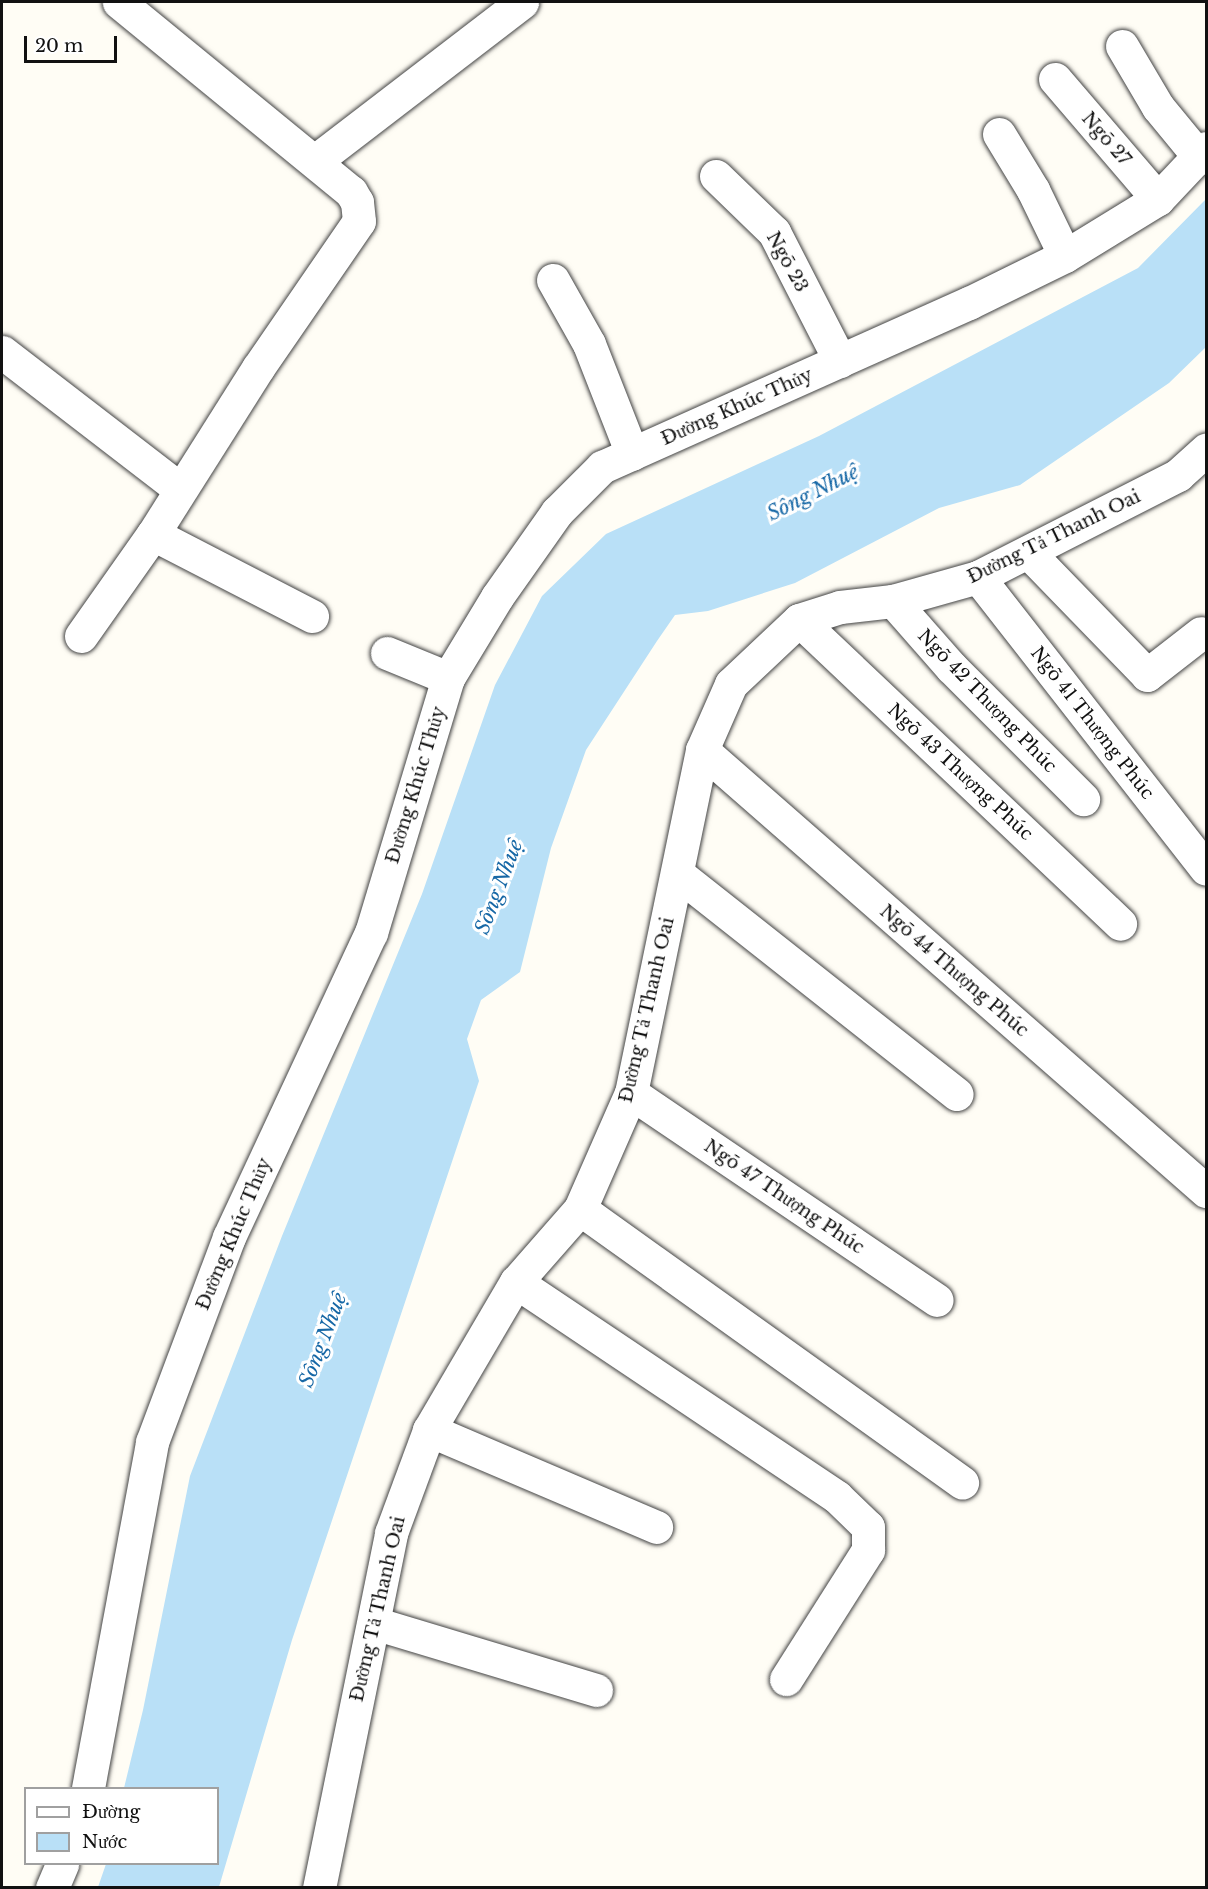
<!DOCTYPE html>
<html>
<head>
<meta charset="utf-8">
<style>
  body { margin:0 }
  #map { position:relative; width:1208px; height:1889px; overflow:hidden; background:#fffdf5; font-family:"Libre Baskerville",serif }
  div>[style] { position:absolute }
  [style*='--x'] { left:calc(var(--x)*1px); top:calc(var(--y)*1px); width:calc(var(--w)*1px); rotate:calc(var(--a)*1deg) }
  .water>* { inset:0; background:#b9e0f7 }
  .roads { filter:drop-shadow(0 0 2px #444) drop-shadow(0 0 2px #444) }
  .minor>* { height:33px; margin:-16.5px; padding:0 16.5px; transform-origin:16.5px; border-radius:16.5px; background:#fff }
  span { translate:-50% -50%; white-space:nowrap; text-align:center; line-height:1.15; -webkit-text-stroke:6px #fff; paint-order:stroke }
  .street-label { font-size:18px; color:#111 }
  .water-label { font-size:20px; color:#1768a6; font-style:italic }
  .frame { position:absolute; inset:0; border:3px solid #111; pointer-events:none }
  .legend { position:absolute; left:24px; top:1787px; width:195px; height:78px; box-sizing:border-box; background:#fff; border:2px solid #a0a0a0; margin:0; padding:8px 10px; list-style:none; font-size:18px; color:#111 }
  .legend li { display:flex; align-items:center; gap:12px; height:30px }
  .legend b { width:30px; border:2px solid #a0a0a0 }
  .scale { position:absolute; left:24px; top:36px; width:93px; height:27px; box-sizing:border-box; border:3px solid #111; border-top:0; padding-left:8px; font-size:18px; line-height:21px; white-space:nowrap; color:#111; -webkit-text-stroke:4px #fff; paint-order:stroke }
</style>
</head>
<body>
<div id="map">
  <div class="water">
    <div style="clip-path:polygon(1206px 199px,1206px 347px,1169px 383px,1020px 485px,939px 508px,795px 583px,708px 611px,675px 615px,657px 641px,586px 750px,551px 848px,520px 972px,481px 1000px,467px 1039px,479px 1081px,292px 1640px,219px 1887px,98px 1887px,106px 1864px,218px 1864px,218px 1788px,124px 1788px,143px 1710px,190px 1476px,282px 1236px,422px 894px,495px 685px,542px 596px,606px 534px,819px 436px,1138px 268px)"></div>
  </div>
  <div class="roads">
    <div class="minor">
      <div style="--x:1122;--y:46;--w:71;--a:59.5"></div>
      <div style="--x:1158;--y:107;--w:66;--a:50.5"></div>
      <div style="--x:1055;--y:79;--w:158;--a:49.4"></div>
      <div style="--x:999;--y:134;--w:66;--a:58.7"></div>
      <div style="--x:1033;--y:190;--w:73;--a:64.1"></div>
      <div style="--x:315;--y:161;--w:261;--a:-37.5"></div>
      <div style="--x:716;--y:176;--w:81;--a:44"></div>
      <div style="--x:774;--y:232;--w:145;--a:62.9"></div>
      <div style="--x:553;--y:280;--w:73;--a:60.6"></div>
      <div style="--x:589;--y:344;--w:118;--a:68.6"></div>
      <div style="--x:2;--y:352;--w:225;--a:37.6"></div>
      <div style="--x:153;--y:534;--w:179;--a:27.3"></div>
      <div style="--x:1028;--y:552;--w:171;--a:45.9"></div>
      <div style="--x:1147;--y:675;--w:68;--a:-37.9"></div>
      <div style="--x:978;--y:577;--w:370;--a:52"></div>
      <div style="--x:893;--y:601;--w:88;--a:48.7"></div>
      <div style="--x:951;--y:667;--w:187;--a:45"></div>
      <div style="--x:799;--y:620;--w:442;--a:43.4"></div>
      <div style="--x:81;--y:636;--w:125;--a:-54.8"></div>
      <div style="--x:153;--y:534;--w:196;--a:-57.7"></div>
      <div style="--x:258;--y:368;--w:178;--a:-55.5"></div>
      <div style="--x:359;--y:221;--w:19;--a:-96"></div>
      <div style="--x:357;--y:202;--w:12;--a:-121"></div>
      <div style="--x:351;--y:192;--w:300;--a:-140.7"></div>
      <div style="--x:387;--y:653;--w:66;--a:22.3"></div>
      <div style="--x:702;--y:750;--w:670;--a:41.19"></div>
      <div style="--x:678;--y:874;--w:355;--a:38.3"></div>
      <div style="--x:631;--y:1093;--w:369;--a:34.1"></div>
      <div style="--x:580;--y:1209;--w:470;--a:35.6"></div>
      <div style="--x:516;--y:1282;--w:386;--a:33.8"></div>
      <div style="--x:837;--y:1497;--w:43;--a:44.1"></div>
      <div style="--x:868;--y:1527;--w:23;--a:90"></div>
      <div style="--x:868;--y:1550;--w:153;--a:122.4"></div>
      <div style="--x:429;--y:1430;--w:247;--a:23.1"></div>
      <div style="--x:374;--y:1623;--w:232;--a:16.8"></div>
      <div style="--x:88;--y:1788;--w:352;--a:-79.5"></div>
      <div style="--x:152;--y:1442;--w:219;--a:-69.4"></div>
      <div style="--x:229;--y:1237;--w:336;--a:-65"></div>
      <div style="--x:371;--y:933;--w:266;--a:-73.2"></div>
      <div style="--x:448;--y:678;--w:95;--a:-58.8"></div>
      <div style="--x:497;--y:597;--w:104;--a:-54.8"></div>
      <div style="--x:557;--y:512;--w:64;--a:-45"></div>
      <div style="--x:602;--y:467;--w:402;--a:-24.1"></div>
      <div style="--x:969;--y:303;--w:107;--a:-26.1"></div>
      <div style="--x:1065;--y:256;--w:109;--a:-31.5"></div>
      <div style="--x:1158;--y:199;--w:70;--a:-46.7"></div>
      <div style="--x:52;--y:1888;--w:26;--a:-67"></div>
      <div style="--x:319;--y:1888;--w:362;--a:-78.5"></div>
      <div style="--x:391;--y:1533;--w:110;--a:-69.7"></div>
      <div style="--x:429;--y:1430;--w:172;--a:-59.6"></div>
      <div style="--x:516;--y:1282;--w:97;--a:-48.8"></div>
      <div style="--x:580;--y:1209;--w:127;--a:-66.3"></div>
      <div style="--x:631;--y:1093;--w:350;--a:-78.3"></div>
      <div style="--x:702;--y:750;--w:72;--a:-66.3"></div>
      <div style="--x:731;--y:684;--w:93;--a:-43.3"></div>
      <div style="--x:799;--y:620;--w:43;--a:-17.6"></div>
      <div style="--x:840;--y:607;--w:53;--a:-6.5"></div>
      <div style="--x:893;--y:601;--w:88;--a:-15.8"></div>
      <div style="--x:978;--y:577;--w:225;--a:-27"></div>
      <div style="--x:1178;--y:475;--w:38;--a:-42"></div>
    </div>
  </div>
  <div class="street-label">
    <span style="left:1106px;top:139px;rotate:49deg">Ngõ 27</span>
    <span style="left:787px;top:262px;rotate:61deg">Ngõ 23</span>
    <span style="left:737px;top:407px;rotate:-24deg">Đường Khúc Thủy</span>
    <span style="left:1054px;top:537px;rotate:-26deg">Đường Tả Thanh Oai</span>
    <span style="left:987px;top:701px;rotate:46deg">Ngõ 42 Thượng Phúc</span>
    <span style="left:1092px;top:723px;rotate:52deg">Ngõ 41 Thượng Phúc</span>
    <span style="left:960px;top:772px;rotate:43deg">Ngõ 43 Thượng Phúc</span>
    <span style="left:416px;top:785px;rotate:-73deg">Đường Khúc Thủy</span>
    <span style="left:954px;top:971px;rotate:41deg">Ngõ 44 Thượng Phúc</span>
    <span style="left:647px;top:1010px;rotate:-77deg">Đường Tả Thanh Oai</span>
    <span style="left:784px;top:1197px;rotate:34deg">Ngõ 47 Thượng Phúc</span>
    <span style="left:234px;top:1234px;rotate:-67deg">Đường Khúc Thủy</span>
    <span style="left:378px;top:1609px;rotate:-77deg">Đường Tả Thanh Oai</span>
  </div>
  <div class="water-label">
    <span style="left:813px;top:493px;rotate:-27deg">Sông Nhuệ</span>
    <span style="left:499px;top:887px;rotate:-69deg">Sông Nhuệ</span>
    <span style="left:323px;top:1340px;rotate:-69deg">Sông Nhuệ</span>
  </div>
  <div class="frame"></div>
  <ul class="legend">
  <li><b style="height:8px;background:#fff"></b>Đường</li>
  <li><b style="height:16px;background:#b9e0f7"></b>Nước</li>
  </ul>
  <div class="scale">20 m</div>
</div>
</body>
</html>
